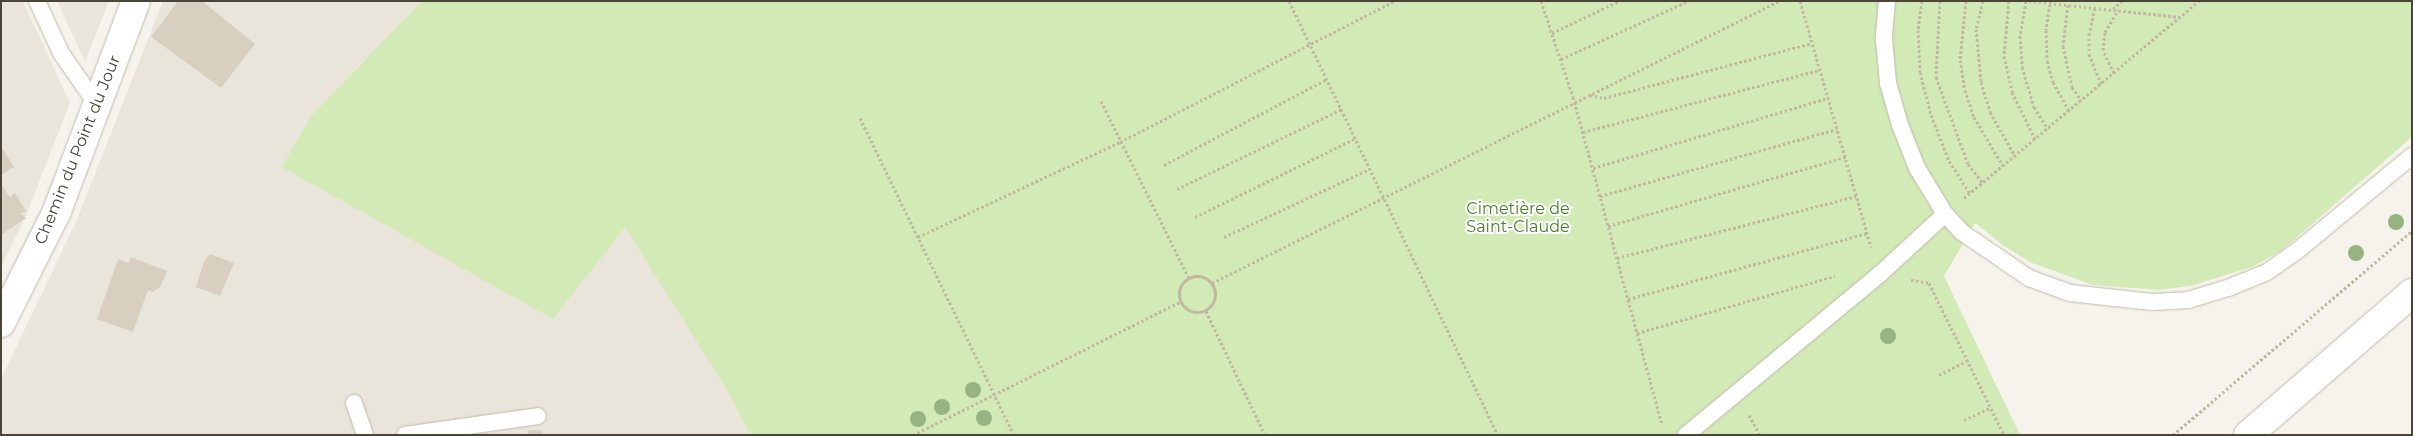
<!DOCTYPE html>
<html>
<head>
<meta charset="utf-8">
<style>
  body { margin:0 }
  #map { position:relative; width:2413px; height:436px; overflow:hidden; background:#f6f3ec; font-family:Montserrat,sans-serif }
  div>[style] { position:absolute }
  [style*='--x'] { left:calc(var(--x)*1px); top:calc(var(--y)*1px); width:calc(var(--w)*1px); rotate:calc(var(--a)*1deg) }
  .residential>* { inset:0; background:#eae5da }
  .green>* { inset:0; background:#d2eab5 }
  .building>* { inset:0; background:#d8cfc1 }
  .path>* { height:3px; margin-top:-1.5px; transform-origin:0; background:repeating-linear-gradient(90deg,#c4b79f 0 2.5px,transparent 0 5px) }
  .path>.ring { margin:-1.5px; padding:0; box-sizing:content-box; background:none; border:3px solid #c4b79f; border-radius:50% }
  .roads { filter:drop-shadow(0 0 1px #c2bbae) drop-shadow(0 0 1px #c2bbae) }
  .service>* { height:16px; margin:-8px; padding:0 8px; transform-origin:8px; border-radius:8px; background:#fff }
  .minor>* { height:28px; margin:-14px; padding:0 14px; transform-origin:14px; border-radius:14px; background:#fff }
  .trees>* { width:16px; height:16px; margin:-8px; border-radius:50%; background:#97b381 }
  span { translate:-50% -50%; white-space:nowrap; text-align:center; line-height:1.15; -webkit-text-stroke:4px #fff; paint-order:stroke }
  .street-label { font-size:16px; color:#4b4439 }
  .park-label { font-size:16px; color:#4a7f2a }
  .frame { position:absolute; inset:0; border:2px solid #4b4439; pointer-events:none }
</style>
</head>
<body>
<div id="map">
  <div class="residential">
    <div style="clip-path:polygon(1px 1px,23px 1px,70px 103px,25px 218px,1px 267px)"></div>
    <div style="clip-path:polygon(57px 1px,109px 1px,85px 62px)"></div>
    <div style="clip-path:polygon(163px 1px,422px 1px,311px 116px,625px 226px,727px 390px,750px 435px,1px 435px,1px 379px,76px 222px)"></div>
  </div>
  <div class="green">
    <div style="clip-path:polygon(422px 1px,2412px 1px,2412px 137px,2281px 251px,2252px 267px,2190px 286px,2158px 290px,2093px 285px,2032px 263px,2004px 246px,1975px 223px,1944px 276px,2020px 435px,750px 435px,727px 390px,625px 227px,553px 319px,282px 167px,311px 116px)"></div>
  </div>
  <div class="building">
    <div style="clip-path:polygon(178px 1px,202px 1px,255px 44px,221px 88px,151px 37px)"></div>
    <div style="clip-path:polygon(1px 146px,14px 167px,1px 175px)"></div>
    <div style="clip-path:polygon(1px 185px,10px 197px,15px 193px,26px 211px,21px 214px,26px 218px,1px 235px)"></div>
    <div style="clip-path:polygon(210px 254px,234px 263px,220px 296px,196px 287px,204px 261px)"></div>
    <div style="clip-path:polygon(131px 257px,167px 271px,161px 286px,153px 292px,148px 290px,133px 332px,97px 319px,118px 259px,129px 263px)"></div>
    <div style="clip-path:polygon(529px 430px,541px 430px,544px 435px,527px 435px)"></div>
  </div>
  <div class="path">
    <div style="--x:1289;--y:1;--w:482;--a:64.3"></div>
    <div style="--x:1541;--y:1;--w:101;--a:71.6"></div>
    <div style="--x:1573;--y:97;--w:339;--a:74.8"></div>
    <div style="--x:1800;--y:1;--w:256;--a:73.9"></div>
    <div style="--x:1922;--y:1;--w:29;--a:98"></div>
    <div style="--x:1918;--y:30;--w:42;--a:87.3"></div>
    <div style="--x:1920;--y:72;--w:44;--a:75.7"></div>
    <div style="--x:1931;--y:115;--w:49;--a:68.6"></div>
    <div style="--x:1949;--y:161;--w:38;--a:57"></div>
    <div style="--x:1940;--y:1;--w:76;--a:93"></div>
    <div style="--x:1936;--y:77;--w:93;--a:69.8"></div>
    <div style="--x:1968;--y:164;--w:24;--a:52"></div>
    <div style="--x:1966;--y:1;--w:59;--a:95.8"></div>
    <div style="--x:1960;--y:60;--w:30;--a:81"></div>
    <div style="--x:1965;--y:90;--w:28;--a:72"></div>
    <div style="--x:1974;--y:117;--w:57;--a:59.4"></div>
    <div style="--x:1983;--y:1;--w:29;--a:104"></div>
    <div style="--x:1976;--y:29;--w:53;--a:84.6"></div>
    <div style="--x:1981;--y:82;--w:31;--a:73"></div>
    <div style="--x:1990;--y:112;--w:51;--a:60.4"></div>
    <div style="--x:2009;--y:1;--w:55;--a:95.2"></div>
    <div style="--x:2004;--y:56;--w:37;--a:77"></div>
    <div style="--x:2012;--y:92;--w:52;--a:63.9"></div>
    <div style="--x:2026;--y:1;--w:36;--a:100"></div>
    <div style="--x:2020;--y:36;--w:31;--a:86"></div>
    <div style="--x:2022;--y:67;--w:42;--a:73.3"></div>
    <div style="--x:2034;--y:107;--w:26;--a:58"></div>
    <div style="--x:2029;--y:1;--w:152;--a:6"></div>
    <div style="--x:2050;--y:4;--w:26;--a:99"></div>
    <div style="--x:2046;--y:30;--w:31;--a:88"></div>
    <div style="--x:2047;--y:61;--w:22;--a:74"></div>
    <div style="--x:2053;--y:82;--w:33;--a:61"></div>
    <div style="--x:2068;--y:5;--w:41;--a:97"></div>
    <div style="--x:2063;--y:46;--w:42;--a:77.6"></div>
    <div style="--x:2072;--y:87;--w:16;--a:55"></div>
    <div style="--x:2095;--y:8;--w:26;--a:103"></div>
    <div style="--x:2089;--y:33;--w:21;--a:90"></div>
    <div style="--x:2089;--y:54;--w:32;--a:68"></div>
    <div style="--x:2113;--y:9;--w:12;--a:-42"></div>
    <div style="--x:1552;--y:33;--w:74;--a:-25.5"></div>
    <div style="--x:1561;--y:59;--w:140;--a:-24.5"></div>
    <div style="--x:2114;--y:73;--w:25;--a:-116"></div>
    <div style="--x:2103;--y:50;--w:18;--a:-84"></div>
    <div style="--x:2105;--y:32;--w:26;--a:-59"></div>
    <div style="--x:1590;--y:95;--w:14;--a:12"></div>
    <div style="--x:1604;--y:98;--w:215;--a:-14.8"></div>
    <div style="--x:1101;--y:101;--w:198;--a:63.6"></div>
    <div style="--x:860;--y:118;--w:352;--a:64.1"></div>
    <div style="--x:1583;--y:132;--w:245;--a:-14.7"></div>
    <div style="--x:1164;--y:165;--w:184;--a:-27.8"></div>
    <div style="--x:1593;--y:168;--w:245;--a:-16.6"></div>
    <div style="--x:1177;--y:189;--w:183;--a:-25.9"></div>
    <div style="--x:1600;--y:196;--w:246;--a:-15.8"></div>
    <div style="--x:1964;--y:198;--w:307;--a:-40"></div>
    <div style="--x:1195;--y:217;--w:179;--a:-26.1"></div>
    <div style="--x:1608;--y:226;--w:247;--a:-16.2"></div>
    <div style="--x:918;--y:237;--w:223;--a:-25.2"></div>
    <div style="--x:1120;--y:142;--w:308;--a:-27.2"></div>
    <div style="--x:1224;--y:237;--w:161;--a:-25"></div>
    <div style="--x:1617;--y:258;--w:247;--a:-14.5"></div>
    <div class="ring" style="left:1179px;top:276px;width:33px;height:33px"></div>
    <div style="--x:1911;--y:280;--w:18;--a:9"></div>
    <div style="--x:1929;--y:283;--w:169;--a:63.7"></div>
    <div style="--x:1212;--y:283;--w:633;--a:-26.44"></div>
    <div style="--x:1628;--y:299;--w:248;--a:-15.4"></div>
    <div style="--x:1206;--y:311;--w:137;--a:64.6"></div>
    <div style="--x:1637;--y:333;--w:206;--a:-16.1"></div>
    <div style="--x:1939;--y:375;--w:31;--a:-27"></div>
    <div style="--x:1749;--y:415;--w:23;--a:61"></div>
    <div style="--x:1964;--y:420;--w:29;--a:-25"></div>
    <div style="--x:913;--y:435;--w:298;--a:-26.5"></div>
    <div style="--x:2173;--y:435;--w:314;--a:-40.5"></div>
  </div>
  <div class="roads">
    <div class="service">
      <div style="--x:37;--y:1;--w:57;--a:65.2"></div>
      <div style="--x:61;--y:53;--w:63;--a:55.3"></div>
      <div style="--x:1887;--y:1;--w:38;--a:95"></div>
      <div style="--x:1884;--y:39;--w:44;--a:84.8"></div>
      <div style="--x:1888;--y:83;--w:44;--a:74.1"></div>
      <div style="--x:1900;--y:125;--w:46;--a:68.4"></div>
      <div style="--x:1917;--y:168;--w:54;--a:58.7"></div>
      <div style="--x:1945;--y:214;--w:26;--a:47"></div>
      <div style="--x:1963;--y:233;--w:80;--a:34.3"></div>
      <div style="--x:2029;--y:278;--w:44;--a:20.1"></div>
      <div style="--x:2070;--y:293;--w:82;--a:6.3"></div>
      <div style="--x:2152;--y:302;--w:36;--a:-3"></div>
      <div style="--x:2188;--y:300;--w:42;--a:-16.7"></div>
      <div style="--x:2228;--y:288;--w:42;--a:-22.3"></div>
      <div style="--x:2267;--y:272;--w:37;--a:-35"></div>
      <div style="--x:2297;--y:251;--w:149;--a:-39.6"></div>
      <div style="--x:354;--y:403;--w:34;--a:71"></div>
      <div style="--x:405;--y:435;--w:134;--a:-8.1"></div>
      <div style="--x:1686;--y:435;--w:251;--a:-39.7"></div>
      <div style="--x:1879;--y:275;--w:90;--a:-42.7"></div>
    </div>
    <div class="minor">
      <div style="--x:1;--y:323;--w:125;--a:-63.4"></div>
      <div style="--x:57;--y:211;--w:224;--a:-69.4"></div>
      <div style="--x:2248;--y:435;--w:217;--a:-40.9"></div>
    </div>
  </div>
  <div class="trees">
    <div style="left:2396px;top:222px"></div>
    <div style="left:2356px;top:253px"></div>
    <div style="left:1888px;top:336px"></div>
    <div style="left:973px;top:390px"></div>
    <div style="left:942px;top:407px"></div>
    <div style="left:984px;top:418px"></div>
    <div style="left:918px;top:419px"></div>
  </div>
  <div class="street-label">
    <span style="left:78px;top:150px;rotate:-68deg">Chemin du Point du Jour</span>
  </div>
  <div class="park-label">
    <span style="left:1518px;top:218px">Cimetière de<br>Saint-Claude</span>
  </div>
  <div class="frame"></div>
</div>
</body>
</html>
